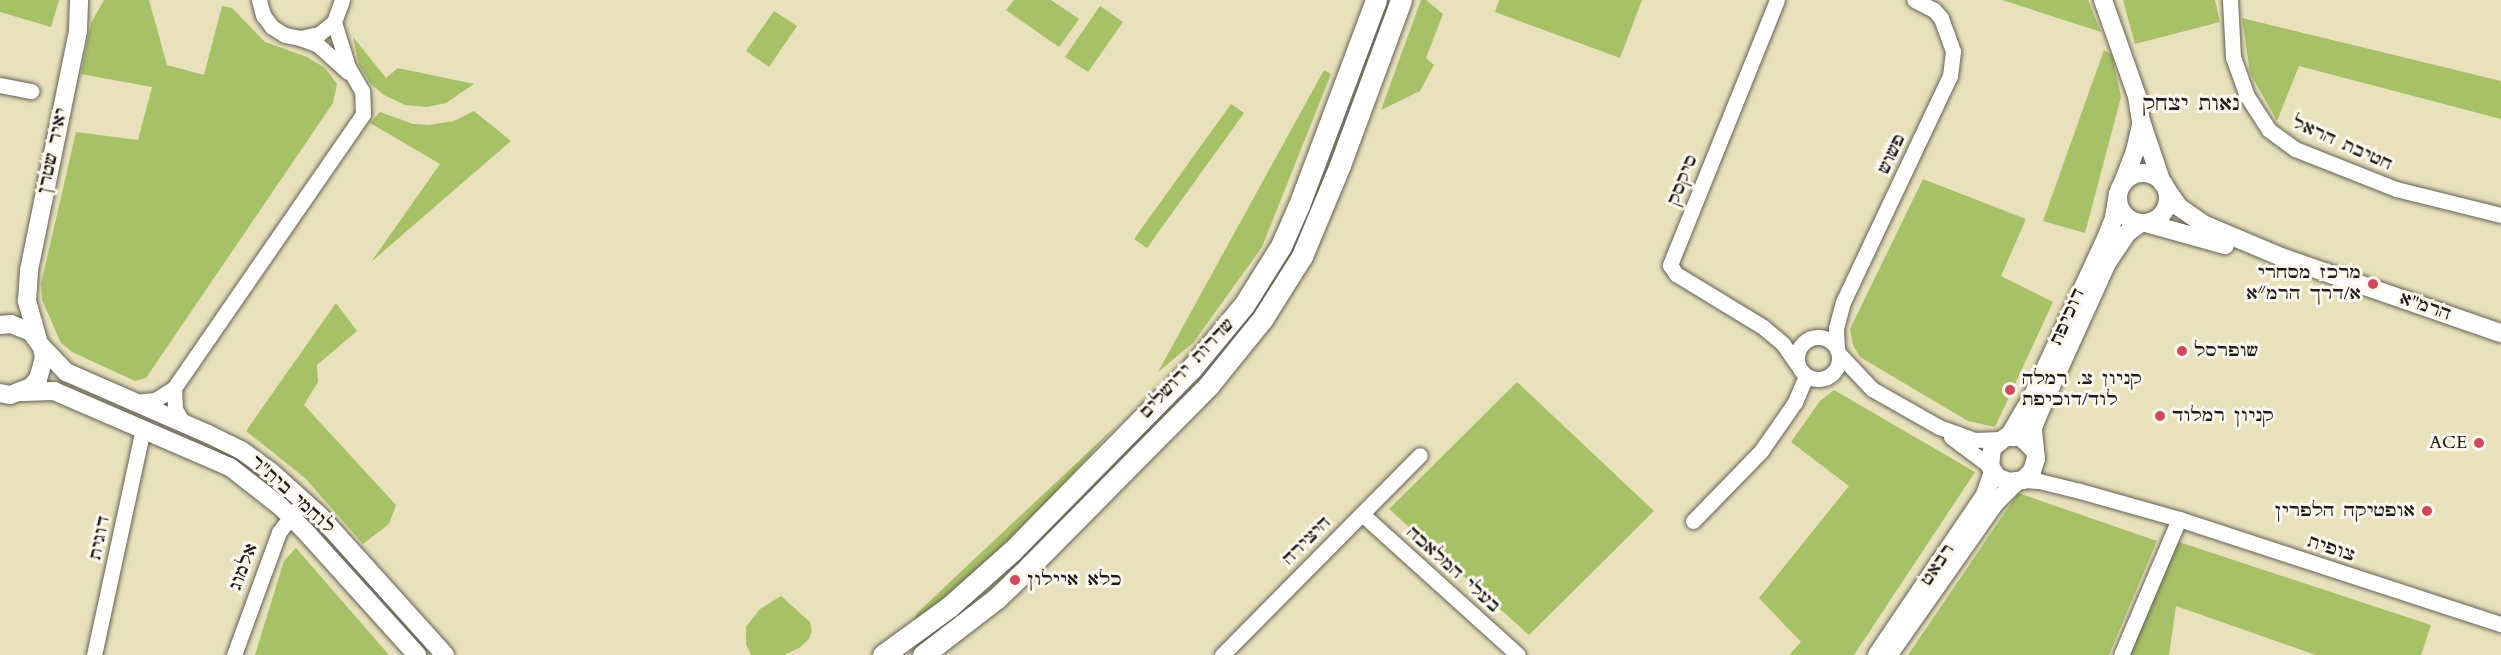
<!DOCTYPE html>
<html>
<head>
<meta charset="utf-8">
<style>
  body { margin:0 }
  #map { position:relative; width:2501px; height:655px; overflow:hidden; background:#e8e1bc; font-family:Cardo,"Frank Ruhl Libre",serif }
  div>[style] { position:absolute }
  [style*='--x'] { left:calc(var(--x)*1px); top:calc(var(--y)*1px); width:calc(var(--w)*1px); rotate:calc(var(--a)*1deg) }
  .green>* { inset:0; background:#a7c167 }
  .roads { filter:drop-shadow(0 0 2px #636154) drop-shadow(0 0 2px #636154) }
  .minor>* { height:15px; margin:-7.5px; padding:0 7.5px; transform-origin:7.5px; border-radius:7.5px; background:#fff }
  .minor>.ring { margin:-7.5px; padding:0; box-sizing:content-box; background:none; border:15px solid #fff; border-radius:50% }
  .tertiary>* { height:18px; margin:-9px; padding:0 9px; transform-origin:9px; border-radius:9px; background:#fff }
  .tertiary>.ring { margin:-9px; padding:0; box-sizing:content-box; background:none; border:18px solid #fff; border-radius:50% }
  .secondary>* { height:21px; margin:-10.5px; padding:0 10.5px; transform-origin:10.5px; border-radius:10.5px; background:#fff }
  .dots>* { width:16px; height:16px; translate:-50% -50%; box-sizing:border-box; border:3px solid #fbf7ec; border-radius:50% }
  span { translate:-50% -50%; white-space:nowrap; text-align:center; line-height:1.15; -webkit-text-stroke:6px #fbf7ec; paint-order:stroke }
  .street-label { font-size:18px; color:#1c1c1c }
  .poi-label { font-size:18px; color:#1c1c1c }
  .right { translate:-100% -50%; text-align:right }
  .left { translate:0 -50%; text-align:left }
  .neighbourhood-label { font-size:20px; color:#1c1c1c }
</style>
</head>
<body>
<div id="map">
  <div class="green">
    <div style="clip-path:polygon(0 0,59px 0,51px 27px,0 12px)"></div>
    <div style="clip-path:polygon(104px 0,149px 0,167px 65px,204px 75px,222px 6px,232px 8px,265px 42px,307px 57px,325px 68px,337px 84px,333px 103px,146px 378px,135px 381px,72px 352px,61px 343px,42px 300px,41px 284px,76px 132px,138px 140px,152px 87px,81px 74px,91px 23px)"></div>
    <div style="clip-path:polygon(1014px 0,1051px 0,1079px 19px,1059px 47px,1006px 10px)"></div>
    <div style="clip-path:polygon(1421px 0,1426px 0,1443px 14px,1426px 58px,1434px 65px,1420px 91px,1381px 110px)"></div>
    <div style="clip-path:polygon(1499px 0,1642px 0,1620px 58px,1495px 12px)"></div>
    <div style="clip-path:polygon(2002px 0,2088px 0,2101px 32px)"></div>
    <div style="clip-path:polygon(2123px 0,2215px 0,2220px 22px,2135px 44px)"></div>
    <div style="clip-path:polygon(1100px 6px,1123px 22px,1088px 72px,1065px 57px)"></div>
    <div style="clip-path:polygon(774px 11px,797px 26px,769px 67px,746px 51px)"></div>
    <div style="clip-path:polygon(2242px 18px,2501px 81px,2501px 119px,2299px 66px,2277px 121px,2250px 73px)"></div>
    <div style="clip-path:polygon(353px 37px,386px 78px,398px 68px,474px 84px,446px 103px,427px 107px,405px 105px,384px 95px,371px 84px,359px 65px)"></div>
    <div style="clip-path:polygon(2104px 50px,2112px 55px,2121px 97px,2085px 233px,2043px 221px)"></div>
    <div style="clip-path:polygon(1324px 70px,1331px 74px,1262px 247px,1193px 343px,1158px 372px)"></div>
    <div style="clip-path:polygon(1231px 104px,1244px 113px,1147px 248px,1134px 239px)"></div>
    <div style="clip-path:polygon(474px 111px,511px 141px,371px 262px,440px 164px,370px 123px,380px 112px,413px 124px,429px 125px,454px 121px)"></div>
    <div style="clip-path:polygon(1923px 179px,2026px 219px,2001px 276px,2053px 302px,1995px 427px,1968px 421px,1860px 357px,1853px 345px,1850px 329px)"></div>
    <div style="clip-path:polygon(336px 303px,357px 331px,317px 365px,318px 382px,304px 405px,396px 505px,389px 524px,363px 544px,305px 478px,246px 431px)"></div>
    <div style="clip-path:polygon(1517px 382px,1654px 511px,1529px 635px,1389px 509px)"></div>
    <div style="clip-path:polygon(1834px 390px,1975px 472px,1854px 655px,1789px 655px,1801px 642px,1759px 598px,1849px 486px,1791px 442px,1820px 401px)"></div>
    <div style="clip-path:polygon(1116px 426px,1003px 550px,912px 625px,917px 613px)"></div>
    <div style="clip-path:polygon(2018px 493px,2157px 541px,2109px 655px,1908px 655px)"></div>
    <div style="clip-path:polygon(2176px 541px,2431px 625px,2421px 655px,2316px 655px,2176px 606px,2169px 655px,2130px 655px)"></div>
    <div style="clip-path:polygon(296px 548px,389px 655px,255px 655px,284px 561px)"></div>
    <div style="clip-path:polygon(781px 596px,810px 622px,812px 631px,809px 639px,799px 648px,784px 655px,751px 655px,746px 644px,746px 627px,760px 609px)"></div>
  </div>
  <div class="roads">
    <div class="minor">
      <div style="--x:259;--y:0;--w:16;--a:75"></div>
      <div style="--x:263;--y:15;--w:15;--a:53"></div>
      <div style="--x:272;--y:27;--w:15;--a:32"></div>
      <div style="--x:285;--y:35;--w:15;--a:11"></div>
      <div style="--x:300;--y:38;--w:19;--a:-12"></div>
      <div style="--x:319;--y:34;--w:19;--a:-39"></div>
      <div style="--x:334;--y:22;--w:23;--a:-70"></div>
      <div style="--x:1777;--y:0;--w:286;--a:112"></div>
      <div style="--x:1670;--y:265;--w:11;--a:56"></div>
      <div style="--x:1676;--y:274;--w:102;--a:31.3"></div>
      <div style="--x:1763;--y:327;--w:26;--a:40"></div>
      <div style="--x:1783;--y:344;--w:24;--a:55"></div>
      <div style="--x:2230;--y:0;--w:57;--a:87"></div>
      <div style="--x:2233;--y:57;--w:41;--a:70.3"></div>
      <div style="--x:2247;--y:96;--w:40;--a:57.1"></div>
      <div style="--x:2269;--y:130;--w:32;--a:36"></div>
      <div style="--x:2295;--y:149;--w:109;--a:21.6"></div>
      <div style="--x:2396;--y:189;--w:108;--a:13.9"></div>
      <div style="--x:300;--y:38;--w:19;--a:21"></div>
      <div style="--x:318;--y:45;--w:40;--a:42"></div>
      <div style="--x:0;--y:85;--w:32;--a:11"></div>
      <div class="ring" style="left:1797px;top:337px;width:27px;height:27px"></div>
      <div style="--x:1837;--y:349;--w:21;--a:-93"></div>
      <div style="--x:1836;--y:328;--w:27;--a:-75"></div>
      <div style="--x:1843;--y:302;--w:250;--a:-64.7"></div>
      <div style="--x:1950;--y:76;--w:25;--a:-83"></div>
      <div style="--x:1953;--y:51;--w:35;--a:-110"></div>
      <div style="--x:1941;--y:18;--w:11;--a:-131"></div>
      <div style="--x:1934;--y:10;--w:22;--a:-153"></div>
      <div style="--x:1839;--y:354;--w:48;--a:46.7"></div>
      <div style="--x:1872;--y:389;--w:77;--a:29.6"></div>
      <div style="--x:1939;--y:427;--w:38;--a:20"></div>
      <div style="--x:1975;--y:440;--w:26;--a:-2"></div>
      <div style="--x:174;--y:388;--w:21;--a:87"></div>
      <div style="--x:175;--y:409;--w:16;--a:60"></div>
      <div style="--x:135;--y:402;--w:20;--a:-6"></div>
      <div style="--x:155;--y:400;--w:22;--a:-32"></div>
      <div style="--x:174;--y:388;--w:333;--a:-55.4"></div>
      <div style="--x:363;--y:114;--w:23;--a:-92"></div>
      <div style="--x:362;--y:91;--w:28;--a:-120"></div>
      <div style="--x:348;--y:67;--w:47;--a:-107.3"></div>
      <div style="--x:1951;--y:437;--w:49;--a:36.6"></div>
      <div style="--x:2023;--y:480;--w:16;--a:4"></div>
      <div style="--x:2039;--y:481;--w:42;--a:13.7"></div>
      <div style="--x:2080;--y:491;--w:103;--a:15.8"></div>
      <div style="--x:2179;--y:519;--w:339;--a:18.1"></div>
      <div style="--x:1362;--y:514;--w:210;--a:42.1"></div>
      <div style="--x:1693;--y:521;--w:98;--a:-45.8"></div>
      <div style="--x:1761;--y:451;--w:60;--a:-55.2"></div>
      <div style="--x:1795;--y:402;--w:28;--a:-67"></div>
      <div style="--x:94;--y:655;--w:232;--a:-77.8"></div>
      <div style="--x:234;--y:655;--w:131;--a:-69.9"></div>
      <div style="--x:279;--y:532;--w:31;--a:-52"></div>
      <div style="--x:1222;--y:655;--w:281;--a:-45.3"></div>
      <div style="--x:2121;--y:655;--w:148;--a:-66.9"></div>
    </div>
    <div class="tertiary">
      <div style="--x:2103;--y:0;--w:102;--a:70.5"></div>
      <div style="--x:2137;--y:96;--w:25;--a:81"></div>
      <div style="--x:2141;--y:121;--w:65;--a:71.3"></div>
      <div class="ring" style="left:2118px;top:173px;width:32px;height:32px"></div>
      <div style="--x:2122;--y:185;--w:36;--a:-69"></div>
      <div style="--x:2135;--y:151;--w:26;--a:-77"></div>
      <div style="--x:2167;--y:190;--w:21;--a:55"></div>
      <div style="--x:2179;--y:207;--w:29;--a:35"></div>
      <div style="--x:2203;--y:224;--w:85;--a:22.9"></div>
      <div style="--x:2281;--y:257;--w:233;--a:19.1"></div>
      <div style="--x:2146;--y:223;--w:82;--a:15.6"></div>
      <div style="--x:0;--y:325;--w:11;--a:-5"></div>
      <div style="--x:11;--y:324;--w:22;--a:22"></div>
      <div style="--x:31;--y:332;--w:19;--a:54"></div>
      <div style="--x:42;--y:347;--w:11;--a:80"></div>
      <div style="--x:44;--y:358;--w:22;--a:106"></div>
      <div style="--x:38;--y:379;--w:11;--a:131"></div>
      <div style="--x:31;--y:387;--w:22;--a:159"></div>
      <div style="--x:10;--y:395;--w:10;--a:-169"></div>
      <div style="--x:38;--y:340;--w:41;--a:-105.8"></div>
      <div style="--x:27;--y:301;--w:31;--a:-86"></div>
      <div style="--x:29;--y:270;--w:244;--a:-78.4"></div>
      <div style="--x:78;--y:31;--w:31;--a:-88"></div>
      <div style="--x:42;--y:347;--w:35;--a:46"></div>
      <div style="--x:66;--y:372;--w:155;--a:23.6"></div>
      <div style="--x:208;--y:434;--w:37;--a:26"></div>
      <div style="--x:241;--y:450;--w:36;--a:36"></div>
      <div style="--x:270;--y:471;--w:66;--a:41.9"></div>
      <div style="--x:319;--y:515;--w:188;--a:48"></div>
      <div style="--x:22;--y:392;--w:32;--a:-2"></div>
      <div style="--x:54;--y:391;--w:192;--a:23.4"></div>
      <div style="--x:230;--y:467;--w:63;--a:38"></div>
      <div style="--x:280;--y:506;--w:34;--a:45"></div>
      <div style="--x:304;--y:530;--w:169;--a:47.9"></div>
      <div style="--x:2009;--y:436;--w:45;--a:-59.5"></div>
      <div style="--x:2032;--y:397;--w:175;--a:-65"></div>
      <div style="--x:2106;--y:238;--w:22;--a:-68"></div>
      <div style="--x:2114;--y:218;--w:24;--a:-81"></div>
      <div style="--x:2035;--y:451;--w:20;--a:-135"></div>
      <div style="--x:2021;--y:437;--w:15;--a:180"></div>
      <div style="--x:2006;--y:437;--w:18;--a:142"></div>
      <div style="--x:1992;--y:448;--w:18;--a:96"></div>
      <div style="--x:1990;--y:466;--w:13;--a:58"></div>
      <div style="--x:1997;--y:477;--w:13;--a:23"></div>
      <div style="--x:2009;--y:482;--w:14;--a:-8"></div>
      <div style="--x:2023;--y:480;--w:13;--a:-45"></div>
      <div style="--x:2032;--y:471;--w:13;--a:-72"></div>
      <div style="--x:2036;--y:459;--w:31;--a:-96"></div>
      <div style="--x:2033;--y:428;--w:14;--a:-69"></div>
      <div style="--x:2038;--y:415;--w:167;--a:-65.6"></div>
      <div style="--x:2107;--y:263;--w:36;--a:-56"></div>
      <div style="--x:2127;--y:233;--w:17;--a:-36"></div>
      <div style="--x:1891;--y:651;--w:181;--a:-54.9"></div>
      <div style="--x:1995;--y:503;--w:30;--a:-45"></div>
      <div style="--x:1877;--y:655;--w:193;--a:-56"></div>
      <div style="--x:1985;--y:495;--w:24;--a:-71"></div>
    </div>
    <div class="secondary">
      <div style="--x:883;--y:655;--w:82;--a:-36"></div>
      <div style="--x:949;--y:607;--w:86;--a:-41.7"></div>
      <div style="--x:1013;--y:550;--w:254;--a:-45.5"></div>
      <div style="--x:1191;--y:369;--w:83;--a:-50.4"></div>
      <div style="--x:1244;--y:305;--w:70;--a:-57.9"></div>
      <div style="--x:1281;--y:246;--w:45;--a:-66.3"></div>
      <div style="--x:1299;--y:205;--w:219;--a:-69.4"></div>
      <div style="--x:923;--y:655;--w:93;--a:-37.6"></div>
      <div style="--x:997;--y:598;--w:46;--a:-44.1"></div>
      <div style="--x:1030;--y:566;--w:255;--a:-45.3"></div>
      <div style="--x:1209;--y:385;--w:86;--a:-51.1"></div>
      <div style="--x:1263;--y:318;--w:73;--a:-57.8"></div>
      <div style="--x:1302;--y:256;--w:99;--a:-67.3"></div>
      <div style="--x:1340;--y:165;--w:176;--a:-69.7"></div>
    </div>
  </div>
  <div class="dots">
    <div style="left:2373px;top:284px;background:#d1495b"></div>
    <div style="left:2182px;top:351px;background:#d1495b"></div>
    <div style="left:2010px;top:390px;background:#d1495b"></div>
    <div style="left:2160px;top:416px;background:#d1495b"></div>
    <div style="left:2479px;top:443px;background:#d1495b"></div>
    <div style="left:2427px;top:511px;background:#d1495b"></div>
    <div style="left:1015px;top:580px;background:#d1495b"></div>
  </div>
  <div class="street-label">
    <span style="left:2342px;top:144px;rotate:24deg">חטיבת הראל</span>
    <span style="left:53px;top:151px;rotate:-78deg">יאיר שטרן</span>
    <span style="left:1892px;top:154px;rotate:-65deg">פשוש</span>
    <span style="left:1683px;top:180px;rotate:-68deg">סיקסק</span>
    <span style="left:2425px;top:307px;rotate:19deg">הרמ"א</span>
    <span style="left:2068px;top:317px;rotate:-66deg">דוכיפת</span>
    <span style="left:1187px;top:369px;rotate:-47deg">שדרות ירושלים</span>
    <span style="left:292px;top:495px;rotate:42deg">לוחמי בית"ר</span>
    <span style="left:100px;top:538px;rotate:-78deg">דוגית</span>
    <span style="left:1307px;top:541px;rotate:-45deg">היצירה</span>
    <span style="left:2331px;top:549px;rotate:18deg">צופית</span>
    <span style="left:1938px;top:565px;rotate:-56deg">רבאט</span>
    <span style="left:244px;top:567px;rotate:-69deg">אלמוג</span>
    <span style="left:1453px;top:570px;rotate:42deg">בעלי המלאכה</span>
  </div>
  <div class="poi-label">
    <span class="right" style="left:2361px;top:284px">מרכז מסחרי<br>א/דרך הרמ״א</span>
    <span class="left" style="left:2194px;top:351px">שופרסל</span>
    <span class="left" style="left:2022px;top:390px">קניון צ. רמלה<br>לוד/דוכיפת</span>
    <span class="left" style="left:2172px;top:416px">קניון רמלוד</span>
    <span class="right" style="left:2467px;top:443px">ACE</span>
    <span class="right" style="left:2415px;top:511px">אופטיקה הלפרין</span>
    <span class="left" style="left:1027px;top:580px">כלא איילון</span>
  </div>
  <div class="neighbourhood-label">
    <span style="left:2191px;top:103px">נאות יצחק</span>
  </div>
</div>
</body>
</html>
